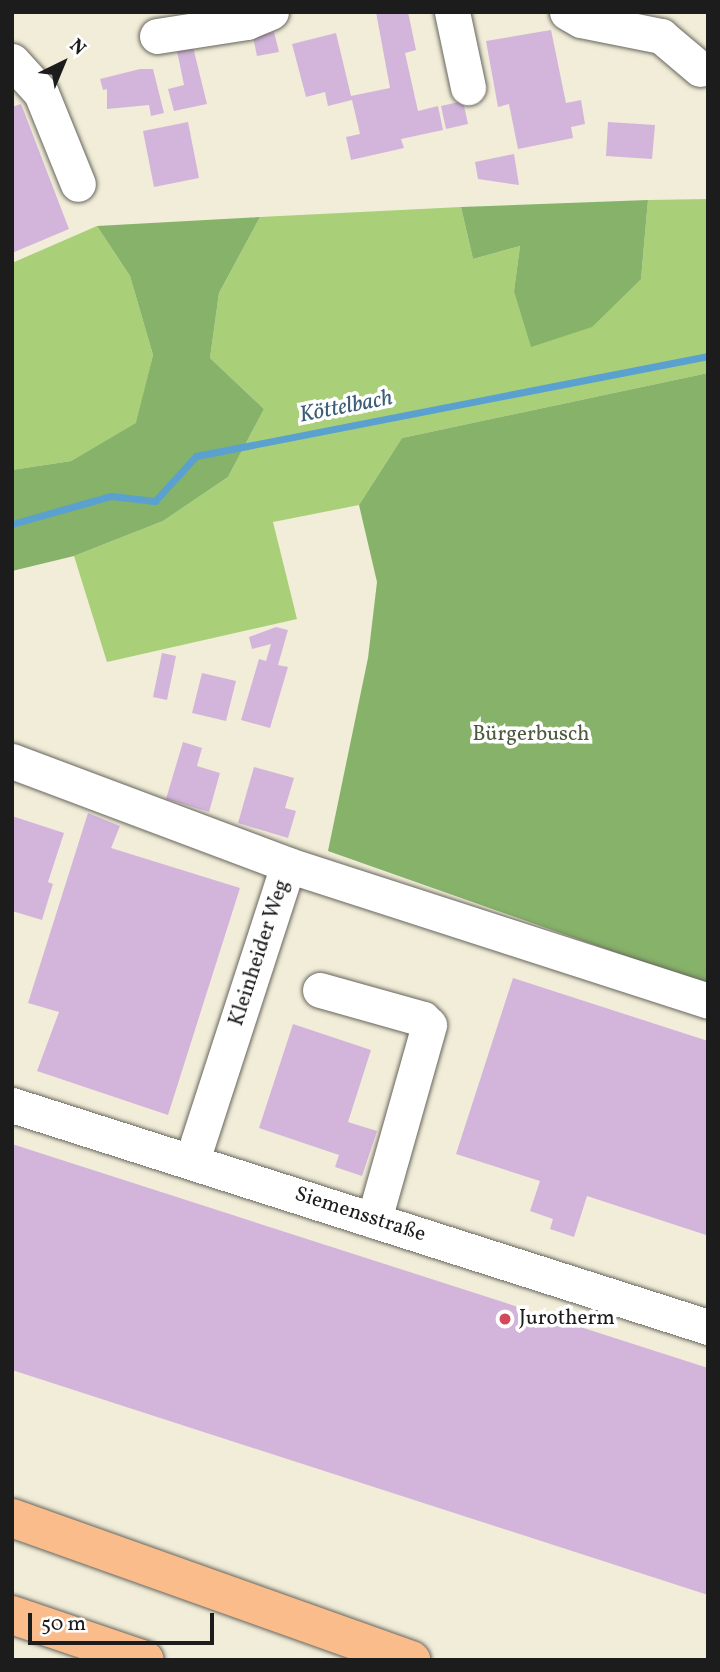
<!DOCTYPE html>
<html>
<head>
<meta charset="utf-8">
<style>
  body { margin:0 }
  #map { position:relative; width:720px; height:1672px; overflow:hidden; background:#f1edd8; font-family:Vollkorn,serif }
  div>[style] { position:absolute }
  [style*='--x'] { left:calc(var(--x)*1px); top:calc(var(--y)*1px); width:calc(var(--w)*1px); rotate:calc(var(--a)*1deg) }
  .green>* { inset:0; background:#a9cf79 }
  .forest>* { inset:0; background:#86b269 }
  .stream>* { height:7px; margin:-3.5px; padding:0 3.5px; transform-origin:3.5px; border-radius:3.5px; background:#5aa1d0 }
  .building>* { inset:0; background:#d3b5dc }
  .roads { filter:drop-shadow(0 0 2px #67655e) drop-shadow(0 0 2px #67655e) }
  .minor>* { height:35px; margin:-17.5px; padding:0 17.5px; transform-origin:17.5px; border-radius:17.5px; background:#fff }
  .highway>* { height:38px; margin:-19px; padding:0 19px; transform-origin:19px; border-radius:19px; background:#fabc8b }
  .dots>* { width:19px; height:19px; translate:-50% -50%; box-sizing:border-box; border:4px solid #fff; border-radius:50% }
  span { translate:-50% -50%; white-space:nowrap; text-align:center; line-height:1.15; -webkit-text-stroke:7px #fff; paint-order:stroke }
  .park-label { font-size:21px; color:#4d5b3d }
  .street-label { font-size:21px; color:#1c1c1c }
  .poi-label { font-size:21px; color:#1c1c1c }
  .left { translate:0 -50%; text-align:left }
  .water-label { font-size:23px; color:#3b5e76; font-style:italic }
  .frame { position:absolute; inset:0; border:14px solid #1c1c1c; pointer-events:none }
  .north { position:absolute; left:28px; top:28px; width:70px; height:70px; -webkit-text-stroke:5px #fff; paint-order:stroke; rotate:43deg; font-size:19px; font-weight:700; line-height:28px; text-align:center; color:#1c1c1c }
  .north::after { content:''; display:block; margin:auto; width:24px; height:32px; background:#1c1c1c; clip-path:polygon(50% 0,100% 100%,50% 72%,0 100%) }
  .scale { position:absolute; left:28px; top:1613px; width:186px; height:32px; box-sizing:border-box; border:4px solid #1c1c1c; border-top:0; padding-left:9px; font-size:21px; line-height:24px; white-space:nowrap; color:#1c1c1c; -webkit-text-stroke:5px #fff; paint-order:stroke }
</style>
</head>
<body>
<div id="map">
  <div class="green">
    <div style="clip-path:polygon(708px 199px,708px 373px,402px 438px,359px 505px,273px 522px,297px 619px,107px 662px,74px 556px,163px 521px,228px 477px,264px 409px,210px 358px,219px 293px,260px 217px,461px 207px,473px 259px,520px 246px,514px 291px,641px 279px,648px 200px)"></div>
    <div style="clip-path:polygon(97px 226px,130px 276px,153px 355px,137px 423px,71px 461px,12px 470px,12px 263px)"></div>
  </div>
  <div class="forest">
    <div style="clip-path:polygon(648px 200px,641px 279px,592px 327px,531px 347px,514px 291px,520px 246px,473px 259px,461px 207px)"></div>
    <div style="clip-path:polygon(260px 217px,219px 293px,210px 358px,264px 409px,228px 477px,163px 521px,74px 556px,12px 571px,12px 470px,71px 461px,136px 423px,153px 355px,130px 276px,97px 226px)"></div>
    <div style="clip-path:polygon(708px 373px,708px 985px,328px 851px,368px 658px,377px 582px,359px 505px,402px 438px)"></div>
  </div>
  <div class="stream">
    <div style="--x:12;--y:524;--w:103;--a:-15.8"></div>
    <div style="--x:111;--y:496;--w:44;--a:6.5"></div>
    <div style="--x:155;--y:501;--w:61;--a:-47.7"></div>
    <div style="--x:196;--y:456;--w:522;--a:-11.05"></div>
  </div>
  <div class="building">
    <div style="clip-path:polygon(376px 12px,408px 12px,416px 50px,405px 53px,418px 111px,438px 106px,443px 130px,401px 139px,404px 148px,351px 160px,346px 137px,360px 134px,352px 100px,328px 106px,325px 92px,306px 97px,292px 44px,336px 33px,351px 96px,390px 88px)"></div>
    <div style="clip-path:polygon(551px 30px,566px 103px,581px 100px,585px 124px,571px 127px,573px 138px,518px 149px,509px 104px,498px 107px,486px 41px)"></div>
    <div style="clip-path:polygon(274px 32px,279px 52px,257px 56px,253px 37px)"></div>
    <div style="clip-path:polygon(193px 47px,207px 104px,174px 111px,168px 89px,184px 85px,177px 51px)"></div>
    <div style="clip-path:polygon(140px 69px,153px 69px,164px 113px,151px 116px,149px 105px,107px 109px,107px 89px,103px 90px,100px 79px)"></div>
    <div style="clip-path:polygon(463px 101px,468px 124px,446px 129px,441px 106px)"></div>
    <div style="clip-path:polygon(21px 104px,69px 229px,12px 253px,12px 107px)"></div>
    <div style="clip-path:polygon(188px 122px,199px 178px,154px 187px,143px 131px)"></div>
    <div style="clip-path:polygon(608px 122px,655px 125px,652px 159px,606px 156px)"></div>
    <div style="clip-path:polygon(514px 154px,519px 185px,478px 179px,475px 162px)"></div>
    <div style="clip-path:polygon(276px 627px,288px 630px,278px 665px,288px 667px,270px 728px,241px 720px,259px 659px,266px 661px,271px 644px,252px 649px,249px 637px)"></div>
    <div style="clip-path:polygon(162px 653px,176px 656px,167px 700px,153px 697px)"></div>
    <div style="clip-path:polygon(202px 673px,236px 681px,226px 721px,192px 713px)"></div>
    <div style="clip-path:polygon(183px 742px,202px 748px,197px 766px,220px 773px,209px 812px,166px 799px)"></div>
    <div style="clip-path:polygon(254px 767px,294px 778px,285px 808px,296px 811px,288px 838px,238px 823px)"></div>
    <div style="clip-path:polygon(88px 813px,120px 826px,111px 848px,240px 888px,168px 1115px,37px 1071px,59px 1012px,28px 1003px)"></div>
    <div style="clip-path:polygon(12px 816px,64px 833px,48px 882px,53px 884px,42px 920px,12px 911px)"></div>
    <div style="clip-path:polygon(513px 978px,708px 1041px,706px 1235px,587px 1196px,574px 1237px,550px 1229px,553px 1219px,530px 1211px,540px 1181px,456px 1154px)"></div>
    <div style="clip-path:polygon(293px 1024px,371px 1050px,348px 1122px,377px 1131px,362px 1176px,335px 1167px,339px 1155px,259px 1128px)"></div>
    <div style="clip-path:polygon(12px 1144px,708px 1368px,708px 1595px,12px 1370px)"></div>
  </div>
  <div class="roads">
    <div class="minor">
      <div style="--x:452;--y:12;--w:77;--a:78"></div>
      <div style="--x:567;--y:12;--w:16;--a:30"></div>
      <div style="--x:581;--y:20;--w:82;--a:11.3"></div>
      <div style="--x:661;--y:36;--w:51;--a:40.2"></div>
      <div style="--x:157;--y:36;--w:91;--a:-8.8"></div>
      <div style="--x:247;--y:22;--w:26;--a:-23"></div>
      <div style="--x:12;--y:61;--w:43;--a:47.8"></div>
      <div style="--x:41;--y:93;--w:98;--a:67.9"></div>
      <div style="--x:12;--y:761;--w:295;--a:20.6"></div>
      <div style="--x:288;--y:865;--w:311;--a:108"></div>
      <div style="--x:288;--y:865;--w:441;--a:17.9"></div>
      <div style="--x:320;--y:990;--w:107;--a:15.7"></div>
      <div style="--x:423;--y:1019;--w:8;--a:45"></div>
      <div style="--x:429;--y:1025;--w:203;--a:105.8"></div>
      <div style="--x:12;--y:1105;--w:731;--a:17.69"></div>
    </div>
    <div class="highway">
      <div style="--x:12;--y:1518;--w:424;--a:19.6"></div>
      <div style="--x:12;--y:1615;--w:140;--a:18.7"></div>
    </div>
  </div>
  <div class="dots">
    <div style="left:505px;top:1319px;background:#d1495b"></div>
  </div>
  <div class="park-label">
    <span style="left:531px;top:735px">Bürgerbusch</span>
  </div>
  <div class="street-label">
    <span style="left:260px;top:953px;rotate:-72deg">Kleinheider Weg</span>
    <span style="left:360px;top:1215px;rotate:18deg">Siemensstraße</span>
  </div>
  <div class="poi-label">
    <span class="left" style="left:519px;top:1319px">Jurotherm</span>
  </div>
  <div class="water-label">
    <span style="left:346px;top:407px;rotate:-11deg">Köttelbach</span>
  </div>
  <div class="frame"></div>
  <div class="north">N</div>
  <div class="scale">50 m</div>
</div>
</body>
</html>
